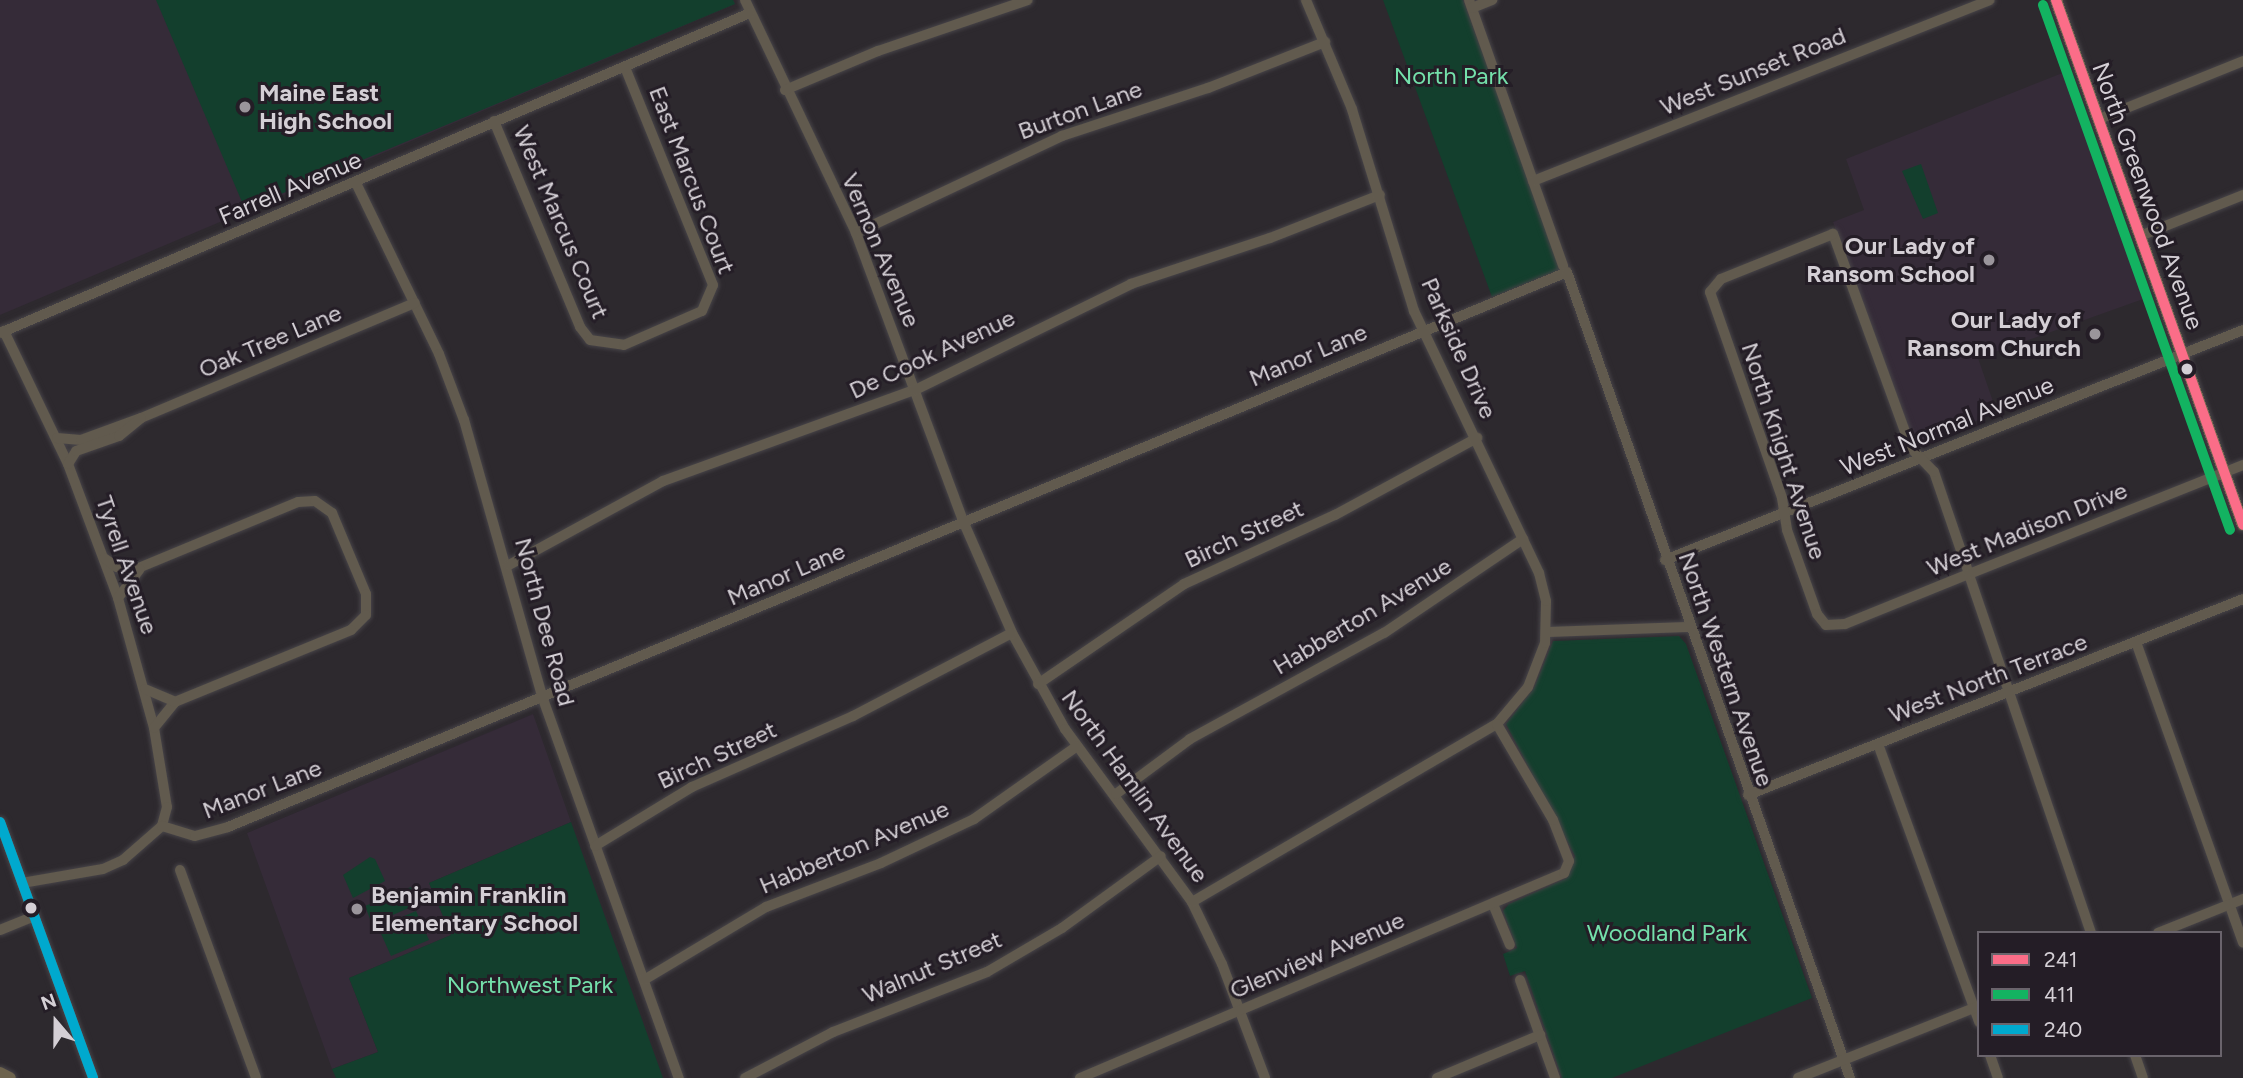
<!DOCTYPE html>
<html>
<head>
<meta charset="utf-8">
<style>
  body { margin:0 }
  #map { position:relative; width:2243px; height:1078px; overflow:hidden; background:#2d292e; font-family:Figtree,sans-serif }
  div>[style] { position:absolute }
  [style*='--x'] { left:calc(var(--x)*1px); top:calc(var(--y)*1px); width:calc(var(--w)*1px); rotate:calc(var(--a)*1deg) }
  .built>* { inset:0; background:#352b38 }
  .green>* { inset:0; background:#133f2d }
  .roads { filter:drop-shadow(0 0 2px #474448) drop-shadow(0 0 2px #474448) }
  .minor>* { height:10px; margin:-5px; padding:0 5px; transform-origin:5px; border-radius:5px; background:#615a4e }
  .major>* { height:12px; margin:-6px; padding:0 6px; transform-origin:6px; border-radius:6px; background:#6d634d }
  .bus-1>* { height:10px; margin:-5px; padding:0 5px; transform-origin:5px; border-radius:5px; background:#fb6d88 }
  .bus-2>* { height:10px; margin:-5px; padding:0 5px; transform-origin:5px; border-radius:5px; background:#13b361 }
  .bus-3>* { height:10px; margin:-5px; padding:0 5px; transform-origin:5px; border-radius:5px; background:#00a9ce }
  .dots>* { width:19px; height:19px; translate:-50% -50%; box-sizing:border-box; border:4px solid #241d26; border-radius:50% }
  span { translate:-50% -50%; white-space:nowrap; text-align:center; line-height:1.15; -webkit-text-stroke:6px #241d26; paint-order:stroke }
  .street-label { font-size:24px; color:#d4cfd5 }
  .park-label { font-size:24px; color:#74e0ab }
  .poi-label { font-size:24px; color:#d4cfd5; font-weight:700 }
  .left { translate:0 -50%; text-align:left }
  .right { translate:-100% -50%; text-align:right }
  .legend { position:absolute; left:1977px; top:931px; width:245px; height:126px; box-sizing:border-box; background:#241d26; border:2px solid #6a646c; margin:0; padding:9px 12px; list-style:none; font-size:21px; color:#d4cfd5 }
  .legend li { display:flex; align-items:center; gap:14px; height:35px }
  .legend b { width:35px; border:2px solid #6a646c }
  .north { position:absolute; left:21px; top:987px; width:70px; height:70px; -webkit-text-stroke:5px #241d26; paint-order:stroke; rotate:340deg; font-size:19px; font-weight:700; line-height:28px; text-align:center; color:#d4cfd5 }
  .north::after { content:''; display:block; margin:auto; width:24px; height:32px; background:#d4cfd5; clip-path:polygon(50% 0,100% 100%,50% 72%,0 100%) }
</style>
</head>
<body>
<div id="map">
  <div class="built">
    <div style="clip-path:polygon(0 0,733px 0,735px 4px,0 315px)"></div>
    <div style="clip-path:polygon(2065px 72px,2146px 298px,1978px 358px,1997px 413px,1922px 442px,1910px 437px,1833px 222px,1864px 210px,1846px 159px)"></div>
    <div style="clip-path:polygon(533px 714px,571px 822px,429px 883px,451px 935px,349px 978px,378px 1052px,332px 1069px,247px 833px)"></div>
  </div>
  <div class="green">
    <div style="clip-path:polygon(156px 0,733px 0,735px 4px,245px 209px)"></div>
    <div style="clip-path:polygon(1383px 0,1463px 0,1561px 269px,1492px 297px)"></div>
    <div style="clip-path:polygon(1921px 164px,1938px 213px,1923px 219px,1902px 171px)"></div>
    <div style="clip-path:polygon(1679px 636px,1686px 644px,1812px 998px,1612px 1078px,1562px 1078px,1525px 971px,1510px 976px,1503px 954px,1517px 948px,1503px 911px,1509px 904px,1567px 878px,1575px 856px,1506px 724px,1534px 688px,1553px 641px)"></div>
    <div style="clip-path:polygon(571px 822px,663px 1078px,336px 1078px,332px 1069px,378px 1052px,349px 978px,451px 935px,429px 883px)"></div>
    <div style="clip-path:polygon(370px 857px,375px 859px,385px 881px,353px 898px,343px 875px)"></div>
    <div style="clip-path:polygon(411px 887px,418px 904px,372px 924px,365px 906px)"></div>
    <div style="clip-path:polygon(416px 911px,429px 940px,391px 956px,378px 927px)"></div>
  </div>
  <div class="roads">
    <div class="minor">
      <div style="--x:745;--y:0;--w:258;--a:64.5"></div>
      <div style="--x:856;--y:233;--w:309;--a:69.6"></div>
      <div style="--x:964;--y:523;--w:120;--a:66.4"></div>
      <div style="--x:1012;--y:633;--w:110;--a:61.1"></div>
      <div style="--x:1065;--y:729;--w:215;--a:53.7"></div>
      <div style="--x:1192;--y:902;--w:69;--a:64.2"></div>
      <div style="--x:1222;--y:964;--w:122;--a:69.3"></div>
      <div style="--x:1469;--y:0;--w:282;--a:70.5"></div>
      <div style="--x:1472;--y:8;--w:22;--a:-22"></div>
      <div style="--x:785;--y:90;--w:101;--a:-22.8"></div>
      <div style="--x:878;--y:51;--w:158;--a:-18.8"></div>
      <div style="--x:2099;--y:119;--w:155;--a:-21.9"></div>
      <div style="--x:494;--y:121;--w:223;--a:67.3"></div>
      <div style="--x:580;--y:327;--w:16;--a:52"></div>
      <div style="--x:590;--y:340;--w:34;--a:8"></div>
      <div style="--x:624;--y:345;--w:85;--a:-23.6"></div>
      <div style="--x:702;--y:311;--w:28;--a:-67"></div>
      <div style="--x:713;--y:285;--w:235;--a:-112"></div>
      <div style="--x:1533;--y:181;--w:491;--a:-21.6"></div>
      <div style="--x:356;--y:183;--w:190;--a:64.1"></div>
      <div style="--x:439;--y:354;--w:71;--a:69.3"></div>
      <div style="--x:464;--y:420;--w:290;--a:74.2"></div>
      <div style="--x:543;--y:699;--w:403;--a:70.3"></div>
      <div style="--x:856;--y:233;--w:228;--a:-25.2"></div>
      <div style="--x:1062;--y:136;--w:154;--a:-18.2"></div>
      <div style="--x:1208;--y:88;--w:126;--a:-21.5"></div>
      <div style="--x:2140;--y:236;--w:111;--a:-21.7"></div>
      <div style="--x:4;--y:331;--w:148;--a:64.3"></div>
      <div style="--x:68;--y:464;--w:143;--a:69.5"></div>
      <div style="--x:118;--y:598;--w:135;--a:74.5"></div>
      <div style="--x:154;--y:728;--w:80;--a:80.7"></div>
      <div style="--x:167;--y:807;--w:20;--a:105"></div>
      <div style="--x:0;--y:333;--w:815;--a:-23.11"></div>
      <div style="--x:57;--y:438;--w:24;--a:5"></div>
      <div style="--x:81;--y:440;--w:64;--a:-20.1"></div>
      <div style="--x:141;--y:418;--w:297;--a:-22.8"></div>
      <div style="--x:68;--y:464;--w:15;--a:-58"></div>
      <div style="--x:76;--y:451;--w:46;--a:-19.2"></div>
      <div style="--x:119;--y:436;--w:28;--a:-39"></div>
      <div style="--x:104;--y:558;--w:16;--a:35"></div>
      <div style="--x:117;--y:567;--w:19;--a:6"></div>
      <div style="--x:136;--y:569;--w:175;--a:-22.5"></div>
      <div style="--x:298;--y:502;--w:17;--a:-3"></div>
      <div style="--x:315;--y:501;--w:21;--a:35"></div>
      <div style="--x:332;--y:513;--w:88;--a:67.2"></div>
      <div style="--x:366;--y:594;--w:21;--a:90"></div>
      <div style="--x:366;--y:615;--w:21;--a:135"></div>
      <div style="--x:351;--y:630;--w:190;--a:157.8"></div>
      <div style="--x:175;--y:702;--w:33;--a:129"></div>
      <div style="--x:1665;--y:560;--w:622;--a:-21.7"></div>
      <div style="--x:509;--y:565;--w:175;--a:-28.6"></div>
      <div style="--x:663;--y:481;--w:268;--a:-19.9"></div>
      <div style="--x:915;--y:390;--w:241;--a:-26.1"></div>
      <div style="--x:1131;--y:284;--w:146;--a:-18.3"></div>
      <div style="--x:1270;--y:238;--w:118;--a:-21.4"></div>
      <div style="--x:118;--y:598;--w:36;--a:-53"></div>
      <div style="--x:1546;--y:632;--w:143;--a:-2"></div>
      <div style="--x:2136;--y:642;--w:319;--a:70.4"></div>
      <div style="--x:1038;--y:684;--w:177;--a:-34.4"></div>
      <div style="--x:1184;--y:584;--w:166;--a:-24.6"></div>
      <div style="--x:1335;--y:515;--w:162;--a:-28.5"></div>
      <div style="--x:145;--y:689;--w:33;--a:23"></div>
      <div style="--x:1878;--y:744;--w:296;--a:70"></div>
      <div style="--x:1116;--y:794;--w:92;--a:-36.6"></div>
      <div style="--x:1190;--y:739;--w:221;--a:-28.7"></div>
      <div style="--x:1384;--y:633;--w:168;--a:-34.1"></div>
      <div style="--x:1748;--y:795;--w:532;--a:-21.6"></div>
      <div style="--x:0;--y:822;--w:272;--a:70"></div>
      <div style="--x:595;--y:846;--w:114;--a:-31.3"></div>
      <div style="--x:692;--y:787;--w:176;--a:-23.8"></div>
      <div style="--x:853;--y:716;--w:179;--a:-27.6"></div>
      <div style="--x:180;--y:870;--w:221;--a:69.9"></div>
      <div style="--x:22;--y:883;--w:82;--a:-9.8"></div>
      <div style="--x:103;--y:869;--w:22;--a:-24"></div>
      <div style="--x:123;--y:860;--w:52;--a:-41.1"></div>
      <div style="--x:162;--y:826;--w:34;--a:17"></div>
      <div style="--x:195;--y:836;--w:34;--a:-15"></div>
      <div style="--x:228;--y:827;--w:1449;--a:-22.51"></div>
      <div style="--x:1567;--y:272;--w:854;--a:70.65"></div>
      <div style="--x:1192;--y:902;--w:353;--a:-30.3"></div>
      <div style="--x:1497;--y:724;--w:48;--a:-50"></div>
      <div style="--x:1528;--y:687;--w:47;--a:-68.9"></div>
      <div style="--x:1545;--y:643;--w:42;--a:-88.6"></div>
      <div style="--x:1546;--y:601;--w:29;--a:-104"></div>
      <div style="--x:1539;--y:573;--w:290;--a:-115.5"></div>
      <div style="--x:1414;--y:311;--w:211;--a:-107.1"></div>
      <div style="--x:1352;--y:109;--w:118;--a:-112.9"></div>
      <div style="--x:1493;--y:904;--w:44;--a:67.5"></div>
      <div style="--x:0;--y:930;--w:37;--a:-22"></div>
      <div style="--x:2091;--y:933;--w:379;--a:-108.8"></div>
      <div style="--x:1969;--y:574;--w:108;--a:-108.9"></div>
      <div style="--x:1934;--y:472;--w:33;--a:-134"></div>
      <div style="--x:1911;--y:448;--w:228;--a:-110"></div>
      <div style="--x:1833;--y:234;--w:121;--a:158.1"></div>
      <div style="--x:1721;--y:279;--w:17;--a:130"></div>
      <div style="--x:1710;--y:292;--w:218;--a:70.7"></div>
      <div style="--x:1782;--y:498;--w:32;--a:81"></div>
      <div style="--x:1787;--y:530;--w:89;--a:70.3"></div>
      <div style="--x:1817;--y:614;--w:14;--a:51"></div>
      <div style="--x:1826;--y:625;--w:19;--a:-3"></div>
      <div style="--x:1845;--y:624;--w:134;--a:-22"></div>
      <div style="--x:1969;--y:574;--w:295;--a:-21.7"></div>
      <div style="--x:2158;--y:933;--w:92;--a:-21.8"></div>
      <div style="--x:644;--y:980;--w:142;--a:-30.9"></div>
      <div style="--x:766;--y:907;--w:123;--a:-20.9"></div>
      <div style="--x:881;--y:863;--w:103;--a:-25.3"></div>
      <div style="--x:974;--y:819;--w:126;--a:-35.3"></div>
      <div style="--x:1520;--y:980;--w:104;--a:70.3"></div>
      <div style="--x:1990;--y:1055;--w:24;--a:71"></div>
      <div style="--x:2135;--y:1055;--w:24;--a:71"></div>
      <div style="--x:745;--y:1078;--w:99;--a:-27.6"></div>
      <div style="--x:833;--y:1032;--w:165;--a:-21.3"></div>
      <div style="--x:987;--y:972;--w:87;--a:-30.4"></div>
      <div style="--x:1062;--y:928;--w:122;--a:-36"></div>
      <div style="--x:1080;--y:1078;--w:526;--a:-22.96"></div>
      <div style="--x:1564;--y:873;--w:13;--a:-67"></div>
      <div style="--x:1569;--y:861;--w:44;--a:-111.3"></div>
      <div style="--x:1553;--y:820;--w:111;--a:-120.3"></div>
      <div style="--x:1437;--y:1078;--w:112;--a:-22.7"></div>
      <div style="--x:1798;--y:1078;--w:195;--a:-21.7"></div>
    </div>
    <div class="major">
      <div style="--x:2056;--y:0;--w:557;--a:70.39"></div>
      <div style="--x:0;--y:1073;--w:11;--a:27"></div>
    </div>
  </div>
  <div class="bus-1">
    <div style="--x:2056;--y:0;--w:557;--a:70.39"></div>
  </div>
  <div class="bus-2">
    <div style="--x:2043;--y:5;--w:557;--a:70.39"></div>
  </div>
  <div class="bus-3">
    <div style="--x:0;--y:822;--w:272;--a:70"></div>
  </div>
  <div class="dots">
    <div style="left:245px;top:107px;background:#9a959b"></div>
    <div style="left:1989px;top:260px;background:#9a959b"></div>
    <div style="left:2095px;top:334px;background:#9a959b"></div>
    <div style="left:2187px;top:369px;background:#d4cfd5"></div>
    <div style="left:31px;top:908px;background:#d4cfd5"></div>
    <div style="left:357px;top:909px;background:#9a959b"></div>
  </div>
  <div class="street-label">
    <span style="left:1753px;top:71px;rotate:-22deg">West Sunset Road</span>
    <span style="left:1080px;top:110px;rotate:-20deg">Burton Lane</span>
    <span style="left:692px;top:180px;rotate:69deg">East Marcus Court</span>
    <span style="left:290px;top:188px;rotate:-23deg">Farrell Avenue</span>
    <span style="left:2148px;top:196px;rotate:70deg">North Greenwood Avenue</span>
    <span style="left:561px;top:222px;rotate:67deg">West Marcus Court</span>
    <span style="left:881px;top:250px;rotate:67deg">Vernon Avenue</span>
    <span style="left:270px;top:341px;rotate:-23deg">Oak Tree Lane</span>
    <span style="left:1459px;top:348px;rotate:66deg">Parkside Drive</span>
    <span style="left:932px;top:354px;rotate:-25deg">De Cook Avenue</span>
    <span style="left:1308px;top:355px;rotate:-23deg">Manor Lane</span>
    <span style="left:1947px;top:426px;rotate:-22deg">West Normal Avenue</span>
    <span style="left:1784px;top:451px;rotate:72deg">North Knight Avenue</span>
    <span style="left:2027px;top:529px;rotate:-22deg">West Madison Drive</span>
    <span style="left:1244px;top:534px;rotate:-25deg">Birch Street</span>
    <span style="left:127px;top:565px;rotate:71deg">Tyrell Avenue</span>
    <span style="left:786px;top:574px;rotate:-23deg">Manor Lane</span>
    <span style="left:1362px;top:616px;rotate:-31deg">Habberton Avenue</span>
    <span style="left:545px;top:622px;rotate:75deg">North Dee Road</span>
    <span style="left:1726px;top:669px;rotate:71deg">North Western Avenue</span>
    <span style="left:1988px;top:678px;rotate:-21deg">West North Terrace</span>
    <span style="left:717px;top:755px;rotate:-25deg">Birch Street</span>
    <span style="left:1135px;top:786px;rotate:54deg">North Hamlin Avenue</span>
    <span style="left:262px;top:789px;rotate:-21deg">Manor Lane</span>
    <span style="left:854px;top:847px;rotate:-23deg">Habberton Avenue</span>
    <span style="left:1317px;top:955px;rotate:-23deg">Glenview Avenue</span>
    <span style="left:932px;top:967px;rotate:-23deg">Walnut Street</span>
  </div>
  <div class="park-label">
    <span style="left:1451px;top:76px">North Park</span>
    <span style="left:1667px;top:933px">Woodland Park</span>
    <span style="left:530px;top:985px">Northwest Park</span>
  </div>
  <div class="poi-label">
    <span class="left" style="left:259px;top:107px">Maine East<br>High School</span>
    <span class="right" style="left:1975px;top:260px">Our Lady of<br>Ransom School</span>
    <span class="right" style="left:2081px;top:334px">Our Lady of<br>Ransom Church</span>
    <span class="left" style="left:371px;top:909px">Benjamin Franklin<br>Elementary School</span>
  </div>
  <ul class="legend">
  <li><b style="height:9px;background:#fb6d88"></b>241</li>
  <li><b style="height:9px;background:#13b361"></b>411</li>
  <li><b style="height:9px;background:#00a9ce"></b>240</li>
  </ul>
  <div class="north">N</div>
</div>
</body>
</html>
